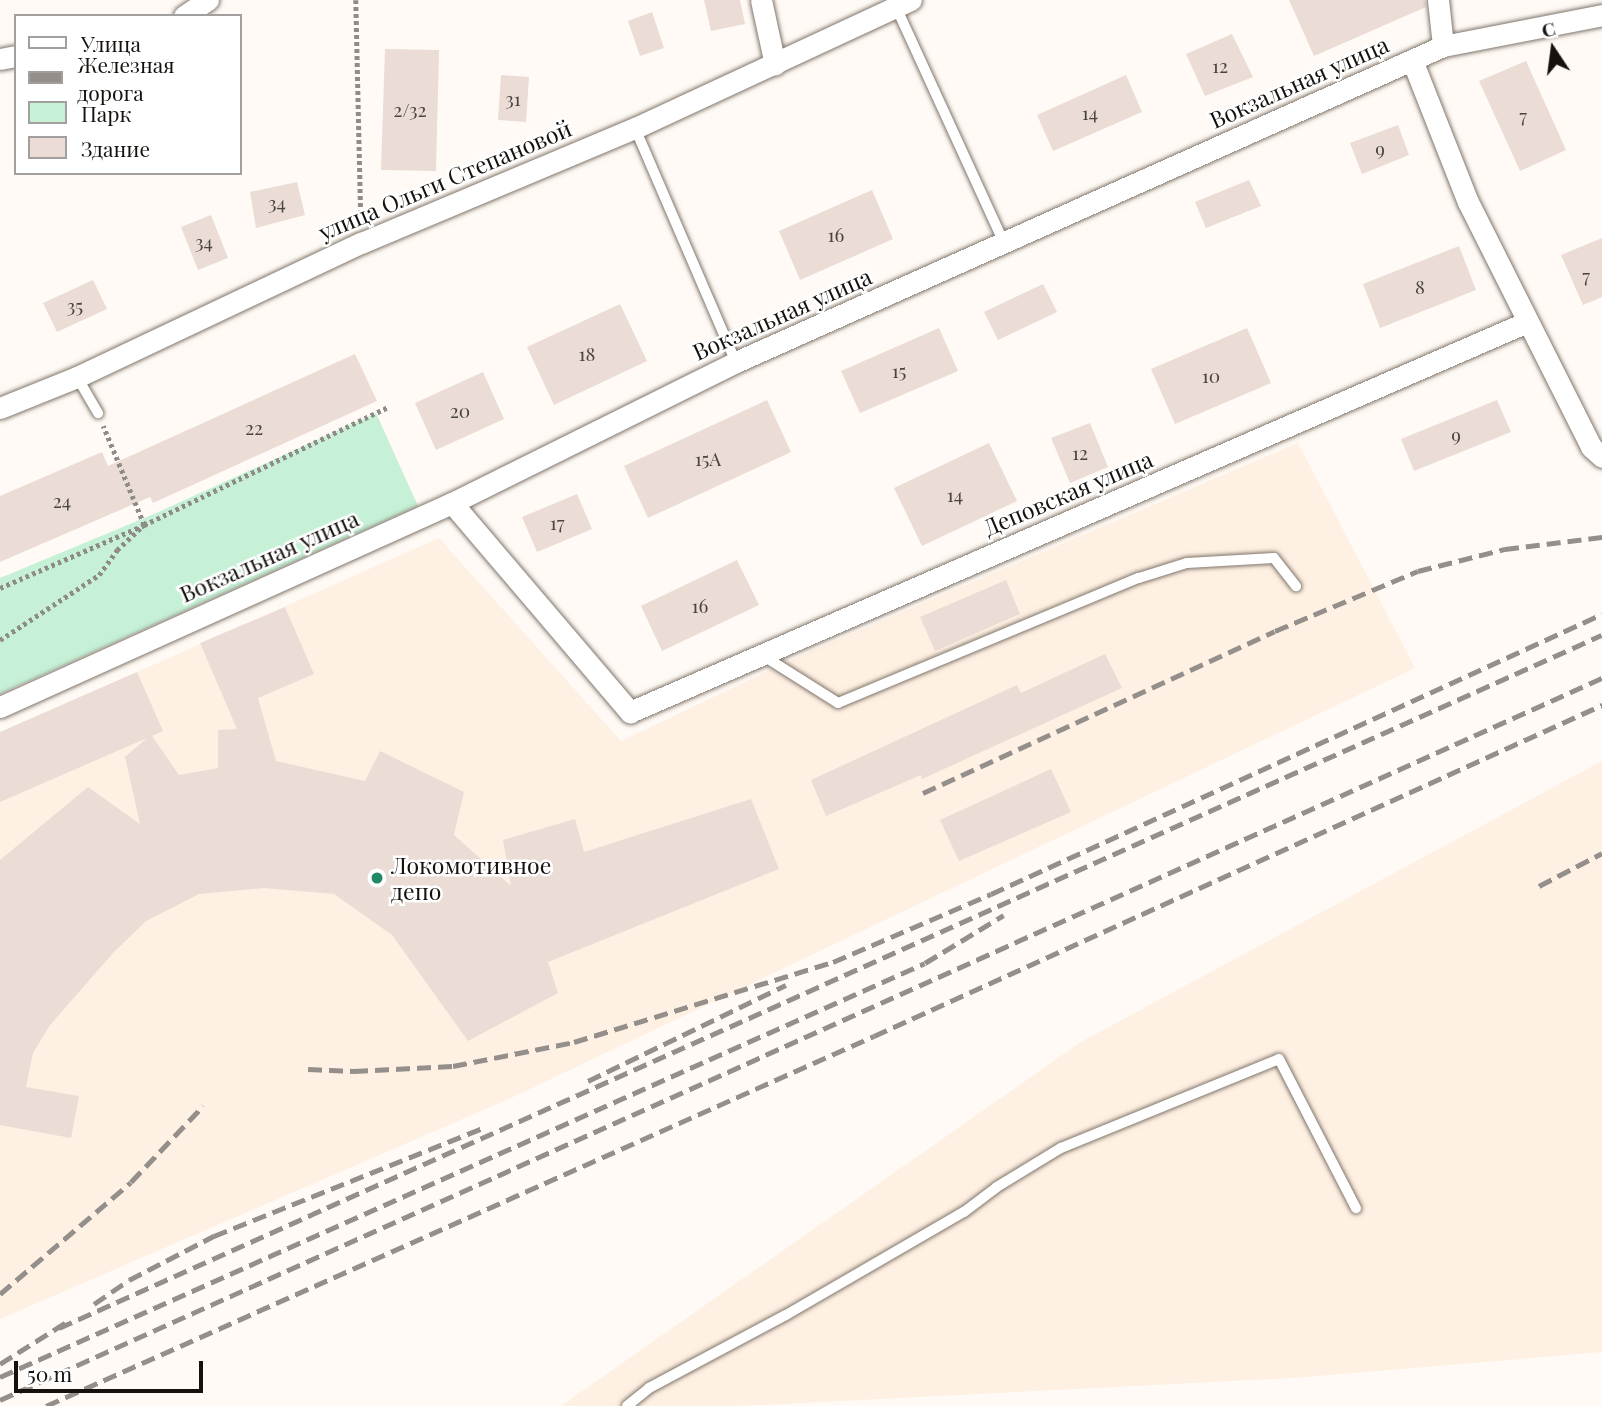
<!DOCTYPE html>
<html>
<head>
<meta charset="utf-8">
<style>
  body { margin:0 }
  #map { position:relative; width:1602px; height:1406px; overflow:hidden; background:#fffaf5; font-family:"Playfair Display",serif }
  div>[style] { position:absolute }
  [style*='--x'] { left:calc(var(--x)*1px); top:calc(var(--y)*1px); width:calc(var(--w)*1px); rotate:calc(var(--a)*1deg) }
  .built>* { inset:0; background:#fef0e2 }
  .green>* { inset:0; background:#c6f1d7 }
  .building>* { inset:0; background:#ebdcd5 }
  .path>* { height:4.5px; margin-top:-2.25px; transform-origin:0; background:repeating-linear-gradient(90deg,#8f8b87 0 3.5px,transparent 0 7px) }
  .roads { filter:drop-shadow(0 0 2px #80766c) drop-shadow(0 0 2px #80766c) }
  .service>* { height:10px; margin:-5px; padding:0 5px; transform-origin:5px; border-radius:5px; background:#fff }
  .minor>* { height:21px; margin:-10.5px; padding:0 10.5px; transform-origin:10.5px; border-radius:10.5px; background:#fff }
  .rail>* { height:5px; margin-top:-2.5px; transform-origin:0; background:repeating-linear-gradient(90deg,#948f8b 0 14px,transparent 0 21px) }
  .dots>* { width:19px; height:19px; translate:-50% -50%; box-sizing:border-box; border:4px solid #fff; border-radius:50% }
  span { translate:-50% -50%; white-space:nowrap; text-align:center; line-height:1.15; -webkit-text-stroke:5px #fff; paint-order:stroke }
  .number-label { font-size:19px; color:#4a4440 }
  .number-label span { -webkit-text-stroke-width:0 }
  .street-label { font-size:23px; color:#15110e }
  .poi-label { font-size:23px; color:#15110e }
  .left { translate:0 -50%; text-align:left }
  .legend { position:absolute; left:14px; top:14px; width:228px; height:161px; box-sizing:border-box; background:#fff; border:2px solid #a1a09f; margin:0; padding:9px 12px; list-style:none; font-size:21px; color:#15110e }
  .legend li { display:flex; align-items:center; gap:14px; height:35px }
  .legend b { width:35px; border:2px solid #a1a09f }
  .north { position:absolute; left:1518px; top:14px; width:70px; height:70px; -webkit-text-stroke:5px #fff; paint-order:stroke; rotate:347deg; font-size:19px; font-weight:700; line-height:28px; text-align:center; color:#15110e }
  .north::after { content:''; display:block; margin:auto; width:24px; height:32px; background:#15110e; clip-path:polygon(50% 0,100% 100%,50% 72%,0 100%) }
  .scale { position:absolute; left:14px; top:1361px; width:189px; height:32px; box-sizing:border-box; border:4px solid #15110e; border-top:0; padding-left:9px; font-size:21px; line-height:24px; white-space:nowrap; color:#15110e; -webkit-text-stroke:5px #fff; paint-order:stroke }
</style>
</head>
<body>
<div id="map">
  <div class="built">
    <div style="clip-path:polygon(1298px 443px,1415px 668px,511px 1098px,0 1319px,0 733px,439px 538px,621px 741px,802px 655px)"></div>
    <div style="clip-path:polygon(1602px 761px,1602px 1352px,1294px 1378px,740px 1406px,561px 1406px,1081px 1042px)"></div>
  </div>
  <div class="green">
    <div style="clip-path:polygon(376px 413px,418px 506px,0 694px,0 578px,154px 514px)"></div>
  </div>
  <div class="building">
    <div style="clip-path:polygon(704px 0,740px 0,745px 24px,711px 31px)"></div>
    <div style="clip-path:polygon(1289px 0,1425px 0,1426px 7px,1314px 56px)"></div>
    <div style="clip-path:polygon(652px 12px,664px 48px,640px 56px,628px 21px)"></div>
    <div style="clip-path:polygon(1232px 34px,1253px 77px,1205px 96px,1186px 54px)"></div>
    <div style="clip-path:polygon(385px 49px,439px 50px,436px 171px,381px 170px)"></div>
    <div style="clip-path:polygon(1526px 61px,1566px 150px,1520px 171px,1479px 81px)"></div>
    <div style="clip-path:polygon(501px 75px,529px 77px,526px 122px,498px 120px)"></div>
    <div style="clip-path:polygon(1126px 75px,1142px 112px,1053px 151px,1037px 115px)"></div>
    <div style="clip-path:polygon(1398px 125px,1409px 155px,1362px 174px,1350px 143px)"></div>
    <div style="clip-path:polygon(1249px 180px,1261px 206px,1206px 228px,1195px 202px)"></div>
    <div style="clip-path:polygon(297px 182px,305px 215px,256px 228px,250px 192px)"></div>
    <div style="clip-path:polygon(872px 190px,893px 239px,800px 280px,779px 231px)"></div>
    <div style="clip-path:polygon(211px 215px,228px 258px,198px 270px,181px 227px)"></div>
    <div style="clip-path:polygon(1602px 238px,1602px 297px,1583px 305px,1561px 255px)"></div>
    <div style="clip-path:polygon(1459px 246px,1476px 290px,1380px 328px,1363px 284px)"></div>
    <div style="clip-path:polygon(93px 280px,107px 309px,57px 332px,43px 303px)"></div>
    <div style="clip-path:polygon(1043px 284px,1057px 312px,998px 340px,984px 312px)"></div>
    <div style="clip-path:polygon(620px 304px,647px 361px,554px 405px,527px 347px)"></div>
    <div style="clip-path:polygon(939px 328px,958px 371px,860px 413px,841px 371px)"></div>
    <div style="clip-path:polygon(1247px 328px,1271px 383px,1175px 424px,1151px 369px)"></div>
    <div style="clip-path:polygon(355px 354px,377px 401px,153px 503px,150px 497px,0 562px,0 496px,102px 452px,108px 466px)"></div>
    <div style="clip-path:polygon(483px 372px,504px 419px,436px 450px,415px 403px)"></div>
    <div style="clip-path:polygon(767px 400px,791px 452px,648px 518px,624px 466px)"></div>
    <div style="clip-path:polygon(1497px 400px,1511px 432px,1414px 471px,1401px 439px)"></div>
    <div style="clip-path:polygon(1090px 423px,1108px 467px,1070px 483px,1051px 438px)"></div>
    <div style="clip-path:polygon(989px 443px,1017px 501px,922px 546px,894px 488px)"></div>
    <div style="clip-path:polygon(577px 494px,592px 529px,537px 552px,522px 517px)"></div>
    <div style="clip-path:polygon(737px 560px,759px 605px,662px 651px,641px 606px)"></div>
    <div style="clip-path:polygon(1006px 580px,1020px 614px,935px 651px,920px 617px)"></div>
    <div style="clip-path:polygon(285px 607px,314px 674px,258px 698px,276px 761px,365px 781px,380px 751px,464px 792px,454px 835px,511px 886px,503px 840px,575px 819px,584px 852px,751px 799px,779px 869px,548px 962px,558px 993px,468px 1041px,392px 935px,334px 894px,264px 888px,199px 894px,146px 921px,113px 953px,50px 1025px,33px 1053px,26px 1087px,79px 1096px,71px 1138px,0 1125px,0 860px,88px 787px,140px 824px,125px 757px,147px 738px,0 802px,0 732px,137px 672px,163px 731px,152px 736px,179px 775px,218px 768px,218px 730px,237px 729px,200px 643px)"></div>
    <div style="clip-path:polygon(1105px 654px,1122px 688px,922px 779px,921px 775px,826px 816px,811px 780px,1017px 685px,1021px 693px)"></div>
    <div style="clip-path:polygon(1051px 769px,1071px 812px,959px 861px,940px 820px)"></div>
  </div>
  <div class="path">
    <div style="--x:356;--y:0;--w:220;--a:88.7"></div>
    <div style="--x:0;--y:588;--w:157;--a:-23.6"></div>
    <div style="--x:144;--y:525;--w:271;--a:-25.8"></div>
    <div style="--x:0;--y:640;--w:118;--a:-33.3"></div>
    <div style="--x:99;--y:575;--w:31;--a:-54"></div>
    <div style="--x:117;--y:550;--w:37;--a:-43"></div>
    <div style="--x:144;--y:525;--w:107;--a:-112.5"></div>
  </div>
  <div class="roads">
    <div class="service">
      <div style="--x:896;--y:7;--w:260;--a:65.4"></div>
      <div style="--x:635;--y:128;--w:255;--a:66.7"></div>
      <div style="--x:77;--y:377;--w:42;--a:59.7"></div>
      <div style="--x:762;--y:655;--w:90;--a:32.3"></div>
      <div style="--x:838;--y:703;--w:326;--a:-22.6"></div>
      <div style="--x:1139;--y:578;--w:50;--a:-17.4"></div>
      <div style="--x:1187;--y:563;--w:87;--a:-3.3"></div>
      <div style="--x:1274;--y:558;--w:36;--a:52"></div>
      <div style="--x:627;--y:1406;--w:28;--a:-39"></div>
      <div style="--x:649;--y:1388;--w:155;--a:-28.1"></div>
      <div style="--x:786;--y:1315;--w:206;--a:-30.1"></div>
      <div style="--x:964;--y:1212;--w:41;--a:-37.1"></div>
      <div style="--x:997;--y:1187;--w:75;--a:-31.4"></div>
      <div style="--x:1061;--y:1148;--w:235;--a:-22.2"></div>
      <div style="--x:1279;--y:1059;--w:168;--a:62.7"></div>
    </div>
    <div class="minor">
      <div style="--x:761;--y:0;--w:66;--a:77.8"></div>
      <div style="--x:1438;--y:0;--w:46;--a:83.8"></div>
      <div style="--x:184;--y:16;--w:29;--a:-34"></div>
      <div style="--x:0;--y:59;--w:16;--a:-11"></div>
      <div style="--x:1412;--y:60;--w:153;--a:68.5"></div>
      <div style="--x:1468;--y:202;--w:274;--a:63.3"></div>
      <div style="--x:1591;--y:447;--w:15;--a:42"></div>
      <div style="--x:0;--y:408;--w:83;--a:-21.9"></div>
      <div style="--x:77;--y:377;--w:314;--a:-25.3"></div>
      <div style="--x:361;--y:243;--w:297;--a:-22.8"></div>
      <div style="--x:635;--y:128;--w:304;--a:-24.9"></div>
      <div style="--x:452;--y:503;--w:275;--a:49.6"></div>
      <div style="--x:630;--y:712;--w:978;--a:-23.5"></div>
      <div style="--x:0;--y:707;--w:496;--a:-24.3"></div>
      <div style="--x:452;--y:503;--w:317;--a:-26.4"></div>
      <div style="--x:736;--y:362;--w:774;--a:-24.08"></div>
      <div style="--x:1443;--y:46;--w:162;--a:-11"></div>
    </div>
  </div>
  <div class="rail">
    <div style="--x:923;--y:793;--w:387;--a:-24.7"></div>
    <div style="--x:1275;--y:631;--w:155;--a:-22.8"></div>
    <div style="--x:1418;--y:571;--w:90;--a:-14.2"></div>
    <div style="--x:1505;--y:549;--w:98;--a:-7.1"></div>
    <div style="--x:1539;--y:886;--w:71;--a:-27.6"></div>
    <div style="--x:308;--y:1069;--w:46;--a:2.5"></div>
    <div style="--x:354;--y:1071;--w:99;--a:-2.9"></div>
    <div style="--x:453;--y:1066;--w:123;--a:-11.2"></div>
    <div style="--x:574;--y:1042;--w:271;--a:-17.2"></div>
    <div style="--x:833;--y:962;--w:172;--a:-23.3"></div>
    <div style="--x:991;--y:894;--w:672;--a:-24.62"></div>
    <div style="--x:588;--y:1081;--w:220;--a:-25.9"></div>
    <div style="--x:0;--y:1294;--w:172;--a:-40.5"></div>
    <div style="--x:131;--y:1182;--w:105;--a:-46.5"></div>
    <div style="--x:94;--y:1304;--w:42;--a:-34.4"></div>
    <div style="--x:129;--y:1280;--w:96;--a:-27.4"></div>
    <div style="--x:214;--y:1236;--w:292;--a:-21.9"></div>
    <div style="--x:59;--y:1328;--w:1691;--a:-24.19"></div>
    <div style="--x:0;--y:1364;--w:77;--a:-32.2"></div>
    <div style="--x:0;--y:1377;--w:1013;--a:-24.11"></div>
    <div style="--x:925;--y:963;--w:92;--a:-31.3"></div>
    <div style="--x:0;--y:1400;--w:1757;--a:-24.26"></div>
    <div style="--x:46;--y:1406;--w:907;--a:-24.08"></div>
    <div style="--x:874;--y:1036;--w:800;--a:-24.45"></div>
  </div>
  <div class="dots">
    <div style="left:377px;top:878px;background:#208864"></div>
  </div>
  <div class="number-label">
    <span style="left:1220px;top:66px">12</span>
    <span style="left:513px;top:99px">31</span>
    <span style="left:410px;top:110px">2/32</span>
    <span style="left:1090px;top:113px">14</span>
    <span style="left:1523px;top:116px">7</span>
    <span style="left:1380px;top:149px">9</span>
    <span style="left:277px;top:203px">34</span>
    <span style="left:836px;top:235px">16</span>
    <span style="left:204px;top:242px">34</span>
    <span style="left:1586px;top:276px">7</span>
    <span style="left:1420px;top:287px">8</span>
    <span style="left:75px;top:306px">35</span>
    <span style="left:587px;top:354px">18</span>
    <span style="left:899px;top:371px">15</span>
    <span style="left:1211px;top:376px">10</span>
    <span style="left:460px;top:411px">20</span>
    <span style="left:254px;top:428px">22</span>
    <span style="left:1456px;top:435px">9</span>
    <span style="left:1080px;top:453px">12</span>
    <span style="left:708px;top:459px">15А</span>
    <span style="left:955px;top:495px">14</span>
    <span style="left:62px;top:501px">24</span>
    <span style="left:557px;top:523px">17</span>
    <span style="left:700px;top:606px">16</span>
  </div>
  <div class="street-label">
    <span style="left:1299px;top:82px;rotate:-24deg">Вокзальная улица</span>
    <span style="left:445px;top:180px;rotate:-23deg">улица Ольги Степановой</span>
    <span style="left:782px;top:314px;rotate:-24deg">Вокзальная улица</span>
    <span style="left:1068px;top:493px;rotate:-23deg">Деповская улица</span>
    <span style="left:269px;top:556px;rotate:-24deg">Вокзальная улица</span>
  </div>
  <div class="poi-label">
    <span class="left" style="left:391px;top:878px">Локомотивное<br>депо</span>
  </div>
  <ul class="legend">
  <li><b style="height:9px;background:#fff"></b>Улица</li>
  <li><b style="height:9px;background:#948f8b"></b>Железная дорога</li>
  <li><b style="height:19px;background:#c6f1d7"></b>Парк</li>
  <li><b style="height:19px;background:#ebdcd5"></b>Здание</li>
  </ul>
  <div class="north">С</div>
  <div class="scale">50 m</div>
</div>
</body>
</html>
